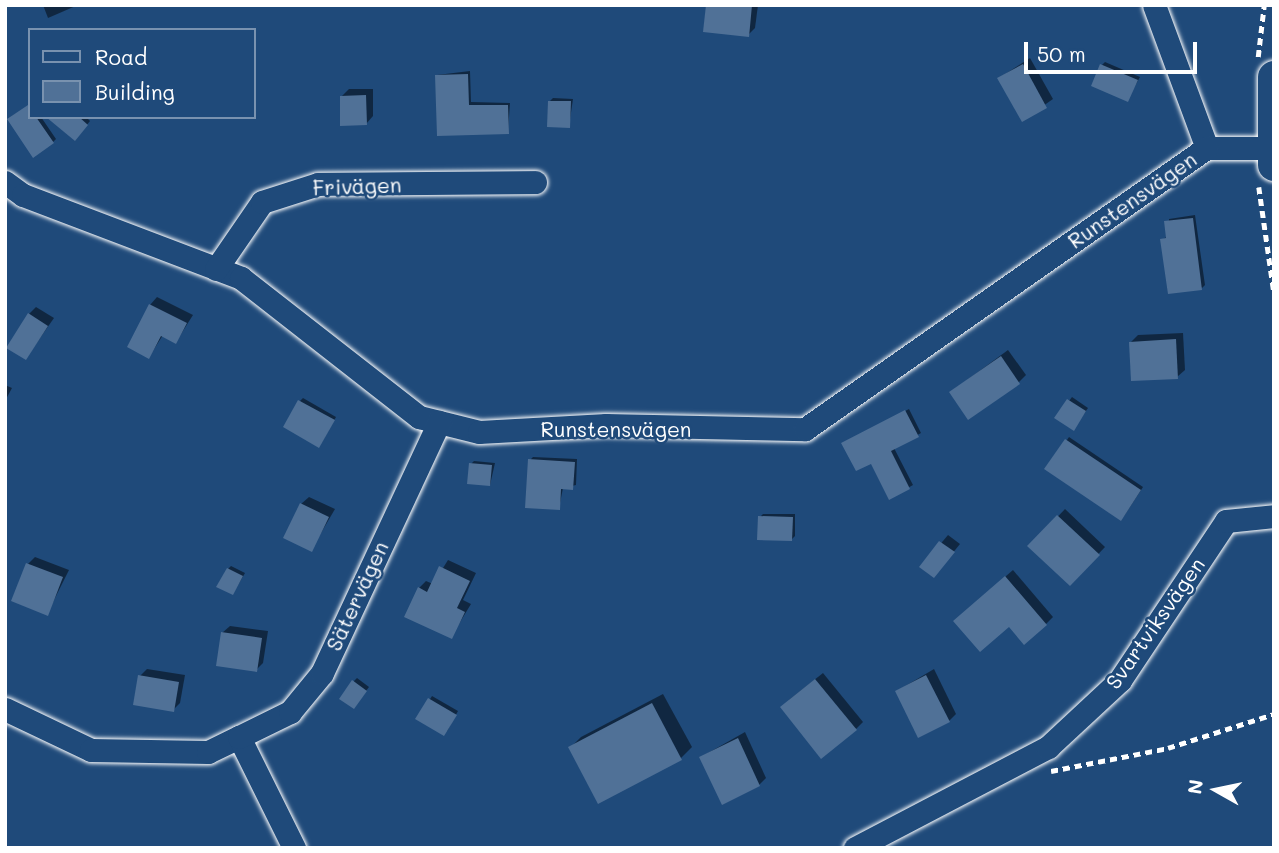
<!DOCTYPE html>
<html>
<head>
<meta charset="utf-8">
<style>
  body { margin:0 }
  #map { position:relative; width:1279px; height:853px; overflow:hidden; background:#1f4a7a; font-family:Mali,sans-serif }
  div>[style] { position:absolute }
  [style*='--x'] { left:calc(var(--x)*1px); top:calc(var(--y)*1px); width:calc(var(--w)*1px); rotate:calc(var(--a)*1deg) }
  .shadow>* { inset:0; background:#0007 }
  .building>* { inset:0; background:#507197 }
  .path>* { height:4.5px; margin-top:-2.25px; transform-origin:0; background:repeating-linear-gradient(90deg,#fff 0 7px,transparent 0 12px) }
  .roads { filter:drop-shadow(0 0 2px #fff) drop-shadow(0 0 2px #fff) }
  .minor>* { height:23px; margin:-11.5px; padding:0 11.5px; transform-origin:11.5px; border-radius:11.5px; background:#1f4a7a }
  .secondary>* { height:32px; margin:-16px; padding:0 16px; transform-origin:16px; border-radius:16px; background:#1f4a7a }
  span { translate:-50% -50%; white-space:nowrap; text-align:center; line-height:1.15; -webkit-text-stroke:5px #1f4a7a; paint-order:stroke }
  .street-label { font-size:21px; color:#fff }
  .frame { position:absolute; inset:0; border:7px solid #fff; pointer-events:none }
  .legend { position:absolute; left:28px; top:28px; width:228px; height:91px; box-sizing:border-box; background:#1f4a7a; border:2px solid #7992af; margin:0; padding:9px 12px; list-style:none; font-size:21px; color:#fff }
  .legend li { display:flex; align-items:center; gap:14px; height:35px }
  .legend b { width:35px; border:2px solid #7992af }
  .north { position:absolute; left:1181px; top:755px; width:70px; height:70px; -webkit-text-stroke:5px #1f4a7a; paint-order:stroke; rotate:279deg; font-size:19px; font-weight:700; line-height:28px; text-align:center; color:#fff }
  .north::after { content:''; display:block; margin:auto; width:24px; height:32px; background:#fff; clip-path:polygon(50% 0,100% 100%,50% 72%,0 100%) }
  .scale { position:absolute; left:1024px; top:42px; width:173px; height:32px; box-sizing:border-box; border:4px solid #fff; border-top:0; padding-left:9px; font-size:21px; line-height:24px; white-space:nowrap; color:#fff; -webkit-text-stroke:5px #1f4a7a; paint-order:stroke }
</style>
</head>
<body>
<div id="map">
  <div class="shadow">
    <div style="clip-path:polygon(43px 5px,78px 5px,48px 18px)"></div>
    <div style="clip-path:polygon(708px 5px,758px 5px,755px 28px,748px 35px)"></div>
    <div style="clip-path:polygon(1030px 58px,1053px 99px,1023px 120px,999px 78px)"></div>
    <div style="clip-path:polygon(1105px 62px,1140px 77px,1127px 100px,1102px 65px)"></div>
    <div style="clip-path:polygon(470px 71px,471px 102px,510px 103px,508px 132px,439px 134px,437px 75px)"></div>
    <div style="clip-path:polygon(349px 89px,373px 89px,373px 116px,366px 124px,341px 97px)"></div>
    <div style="clip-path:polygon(553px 98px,573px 99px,569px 126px,550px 101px)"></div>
    <div style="clip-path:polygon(30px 105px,30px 117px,41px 117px,56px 139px,53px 142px,12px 116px)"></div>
    <div style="clip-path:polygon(64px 117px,86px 117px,90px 121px,78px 136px)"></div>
    <div style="clip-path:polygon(1195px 215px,1205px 285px,1202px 288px,1162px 240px,1168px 236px,1169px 219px)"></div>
    <div style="clip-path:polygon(157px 297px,193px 315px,176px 342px,163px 335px,149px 357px,150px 305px)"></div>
    <div style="clip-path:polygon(36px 307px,54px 318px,26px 358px,29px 314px)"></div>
    <div style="clip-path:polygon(1183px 333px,1185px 370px,1177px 377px,1131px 342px,1138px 335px)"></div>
    <div style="clip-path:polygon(1008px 350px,1026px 375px,1019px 382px,951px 392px)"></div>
    <div style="clip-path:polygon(5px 385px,12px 388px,5px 401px)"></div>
    <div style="clip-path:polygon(1072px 397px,1088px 408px,1076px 425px,1057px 417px)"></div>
    <div style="clip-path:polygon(303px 398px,336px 417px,322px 442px,300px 401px)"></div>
    <div style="clip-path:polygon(909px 409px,921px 433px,894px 448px,913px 485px,890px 498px,871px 461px,843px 443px)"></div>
    <div style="clip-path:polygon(1069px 437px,1143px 487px,1124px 516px,1047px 469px)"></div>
    <div style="clip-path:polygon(533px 457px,577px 459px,576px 485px,563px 488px,559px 508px,530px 460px)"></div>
    <div style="clip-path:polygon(474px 461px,495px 463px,490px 485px,471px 464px)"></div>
    <div style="clip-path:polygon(309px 497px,335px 509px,311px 550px,301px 504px)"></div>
    <div style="clip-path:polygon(1065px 509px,1105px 547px,1070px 584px,1030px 546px)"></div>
    <div style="clip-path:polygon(763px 514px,795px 514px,795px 536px,792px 539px,760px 517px)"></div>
    <div style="clip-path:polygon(948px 535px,960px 544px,934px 576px,922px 566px)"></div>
    <div style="clip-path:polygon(35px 557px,69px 570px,47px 614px,28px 564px)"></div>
    <div style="clip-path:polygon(448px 560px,476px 573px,463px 600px,471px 604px,451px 637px,419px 588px,426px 581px,433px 584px)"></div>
    <div style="clip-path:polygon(231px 566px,245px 573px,235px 590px,228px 569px)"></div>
    <div style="clip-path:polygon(1013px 570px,1053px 617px,1046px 624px,1009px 624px,962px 614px)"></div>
    <div style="clip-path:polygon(230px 626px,268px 631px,263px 663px,256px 670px,222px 633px)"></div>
    <div style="clip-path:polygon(147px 669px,185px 675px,180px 703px,173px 710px,140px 676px)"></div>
    <div style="clip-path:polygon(934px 669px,956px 714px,949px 721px,897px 691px)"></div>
    <div style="clip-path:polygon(823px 673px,863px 722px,856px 729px,789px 700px)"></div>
    <div style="clip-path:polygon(357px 678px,369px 687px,356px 704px,354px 681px)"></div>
    <div style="clip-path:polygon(663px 694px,692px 747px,681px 758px,570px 748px,581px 737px)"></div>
    <div style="clip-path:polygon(432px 696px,458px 711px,447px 731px,418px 718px)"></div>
    <div style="clip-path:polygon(745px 732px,766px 778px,759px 785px,701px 757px)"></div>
  </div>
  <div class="building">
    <div style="clip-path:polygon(706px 5px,752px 5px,749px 37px,703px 32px)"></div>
    <div style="clip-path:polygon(1023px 64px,1047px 108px,1022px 122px,997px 78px)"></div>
    <div style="clip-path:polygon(1100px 64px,1138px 80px,1128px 102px,1091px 86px)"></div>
    <div style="clip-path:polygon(468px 74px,469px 105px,508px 105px,509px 134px,437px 136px,435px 75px)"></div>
    <div style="clip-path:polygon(366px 95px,367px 125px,340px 126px,340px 96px)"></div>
    <div style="clip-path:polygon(548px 101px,571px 101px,570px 128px,547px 127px)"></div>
    <div style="clip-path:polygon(28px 105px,30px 117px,36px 117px,54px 143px,33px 158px,7px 119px)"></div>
    <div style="clip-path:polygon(46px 117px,79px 117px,88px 125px,75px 141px)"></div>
    <div style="clip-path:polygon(1193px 218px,1202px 290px,1168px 294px,1160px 239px,1166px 238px,1164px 221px)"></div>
    <div style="clip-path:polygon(149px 304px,187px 323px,176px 344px,161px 336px,149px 359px,127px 347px)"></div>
    <div style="clip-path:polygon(28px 313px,48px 326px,26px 360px,6px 348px)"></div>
    <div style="clip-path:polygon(1176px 339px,1178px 379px,1131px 381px,1129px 342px)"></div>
    <div style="clip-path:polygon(1001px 356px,1020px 384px,968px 420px,949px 392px)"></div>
    <div style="clip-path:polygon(1067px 399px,1086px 411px,1074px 431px,1054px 418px)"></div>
    <div style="clip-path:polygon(298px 400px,335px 420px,319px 448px,283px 427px)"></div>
    <div style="clip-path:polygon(905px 410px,919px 437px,891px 451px,910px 489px,889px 500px,871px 464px,856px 471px,841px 443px)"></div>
    <div style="clip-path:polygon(1065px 439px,1141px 490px,1121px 521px,1044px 469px)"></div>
    <div style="clip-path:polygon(528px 459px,575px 462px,573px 490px,561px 489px,560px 510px,525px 508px)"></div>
    <div style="clip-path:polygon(469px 463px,492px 465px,490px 486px,467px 484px)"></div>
    <div style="clip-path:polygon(300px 503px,329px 517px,312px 552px,283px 538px)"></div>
    <div style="clip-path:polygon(1057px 515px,1100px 555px,1070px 586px,1027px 546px)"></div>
    <div style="clip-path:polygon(758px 516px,793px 517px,792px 541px,757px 540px)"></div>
    <div style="clip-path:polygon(939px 541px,955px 552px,934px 578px,919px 567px)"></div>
    <div style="clip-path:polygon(26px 563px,63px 577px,48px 616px,11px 601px)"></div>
    <div style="clip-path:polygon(439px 566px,470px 581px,457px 608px,465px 612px,452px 639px,404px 617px,418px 587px,427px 592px)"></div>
    <div style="clip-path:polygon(227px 568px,243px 576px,233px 595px,216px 587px)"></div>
    <div style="clip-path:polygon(1005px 576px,1047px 625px,1024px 645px,1009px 627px,980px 652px,953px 621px)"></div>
    <div style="clip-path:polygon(221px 632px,262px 638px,257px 672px,216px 666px)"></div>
    <div style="clip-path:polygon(138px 675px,179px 682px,174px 712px,133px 705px)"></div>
    <div style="clip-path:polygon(926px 675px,950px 722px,918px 738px,895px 691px)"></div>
    <div style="clip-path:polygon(815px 679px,857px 730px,821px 759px,780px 707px)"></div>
    <div style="clip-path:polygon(352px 680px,367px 691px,354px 709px,339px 699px)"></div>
    <div style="clip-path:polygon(428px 698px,457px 715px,444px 736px,415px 719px)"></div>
    <div style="clip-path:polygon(652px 703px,682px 760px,598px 804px,568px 747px)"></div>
    <div style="clip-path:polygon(738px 738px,760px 786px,722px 805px,699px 757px)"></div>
  </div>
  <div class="path">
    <div style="--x:1258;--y:57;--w:52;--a:-83.4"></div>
    <div style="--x:1259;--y:187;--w:106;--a:81.9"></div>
    <div style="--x:1051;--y:771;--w:119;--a:-11.1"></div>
    <div style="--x:1168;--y:748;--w:111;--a:-17.8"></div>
  </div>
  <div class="roads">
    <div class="minor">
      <div style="--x:1154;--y:5;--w:153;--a:69.7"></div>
      <div style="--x:1207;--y:148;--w:65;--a:0"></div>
      <div style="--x:5;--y:182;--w:22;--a:36"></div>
      <div style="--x:23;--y:195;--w:233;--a:20.8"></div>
      <div style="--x:241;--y:278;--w:226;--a:38"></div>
      <div style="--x:419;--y:417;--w:62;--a:14"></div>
      <div style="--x:479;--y:432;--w:127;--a:-3.2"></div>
      <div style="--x:606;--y:425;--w:199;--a:1.2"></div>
      <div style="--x:805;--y:429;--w:490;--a:-35"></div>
      <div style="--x:216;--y:269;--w:81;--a:-55.5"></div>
      <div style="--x:262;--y:202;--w:59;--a:-17.8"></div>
      <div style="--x:318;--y:184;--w:217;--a:-0.5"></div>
      <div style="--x:5;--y:709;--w:95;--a:25.5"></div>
      <div style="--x:91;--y:750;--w:117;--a:1"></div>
      <div style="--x:208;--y:752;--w:34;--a:-26"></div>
      <div style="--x:239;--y:737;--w:124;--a:63.6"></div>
      <div style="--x:239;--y:737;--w:57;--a:-26.1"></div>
      <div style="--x:290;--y:712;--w:50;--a:-50.6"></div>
      <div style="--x:322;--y:673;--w:277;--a:-65"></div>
      <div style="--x:855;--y:848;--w:218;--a:-27.6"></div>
      <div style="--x:1048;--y:747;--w:98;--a:-42.9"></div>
      <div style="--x:1120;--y:680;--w:191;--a:-56.3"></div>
      <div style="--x:1226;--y:521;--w:48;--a:-5.9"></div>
    </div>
    <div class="secondary">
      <div style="--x:1274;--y:77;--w:88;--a:90"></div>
    </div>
  </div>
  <div class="street-label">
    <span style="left:357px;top:186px;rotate:-2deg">Frivägen</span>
    <span style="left:1132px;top:200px;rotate:-35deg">Runstensvägen</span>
    <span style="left:616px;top:429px">Runstensvägen</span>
    <span style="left:357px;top:596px;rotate:-65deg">Sätervägen</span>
    <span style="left:1155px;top:623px;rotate:-55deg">Svartviksvägen</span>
  </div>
  <div class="frame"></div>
  <ul class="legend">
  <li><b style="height:9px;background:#1f4a7a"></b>Road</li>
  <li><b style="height:19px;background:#507197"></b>Building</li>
  </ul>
  <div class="north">N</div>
  <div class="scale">50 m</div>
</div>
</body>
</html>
